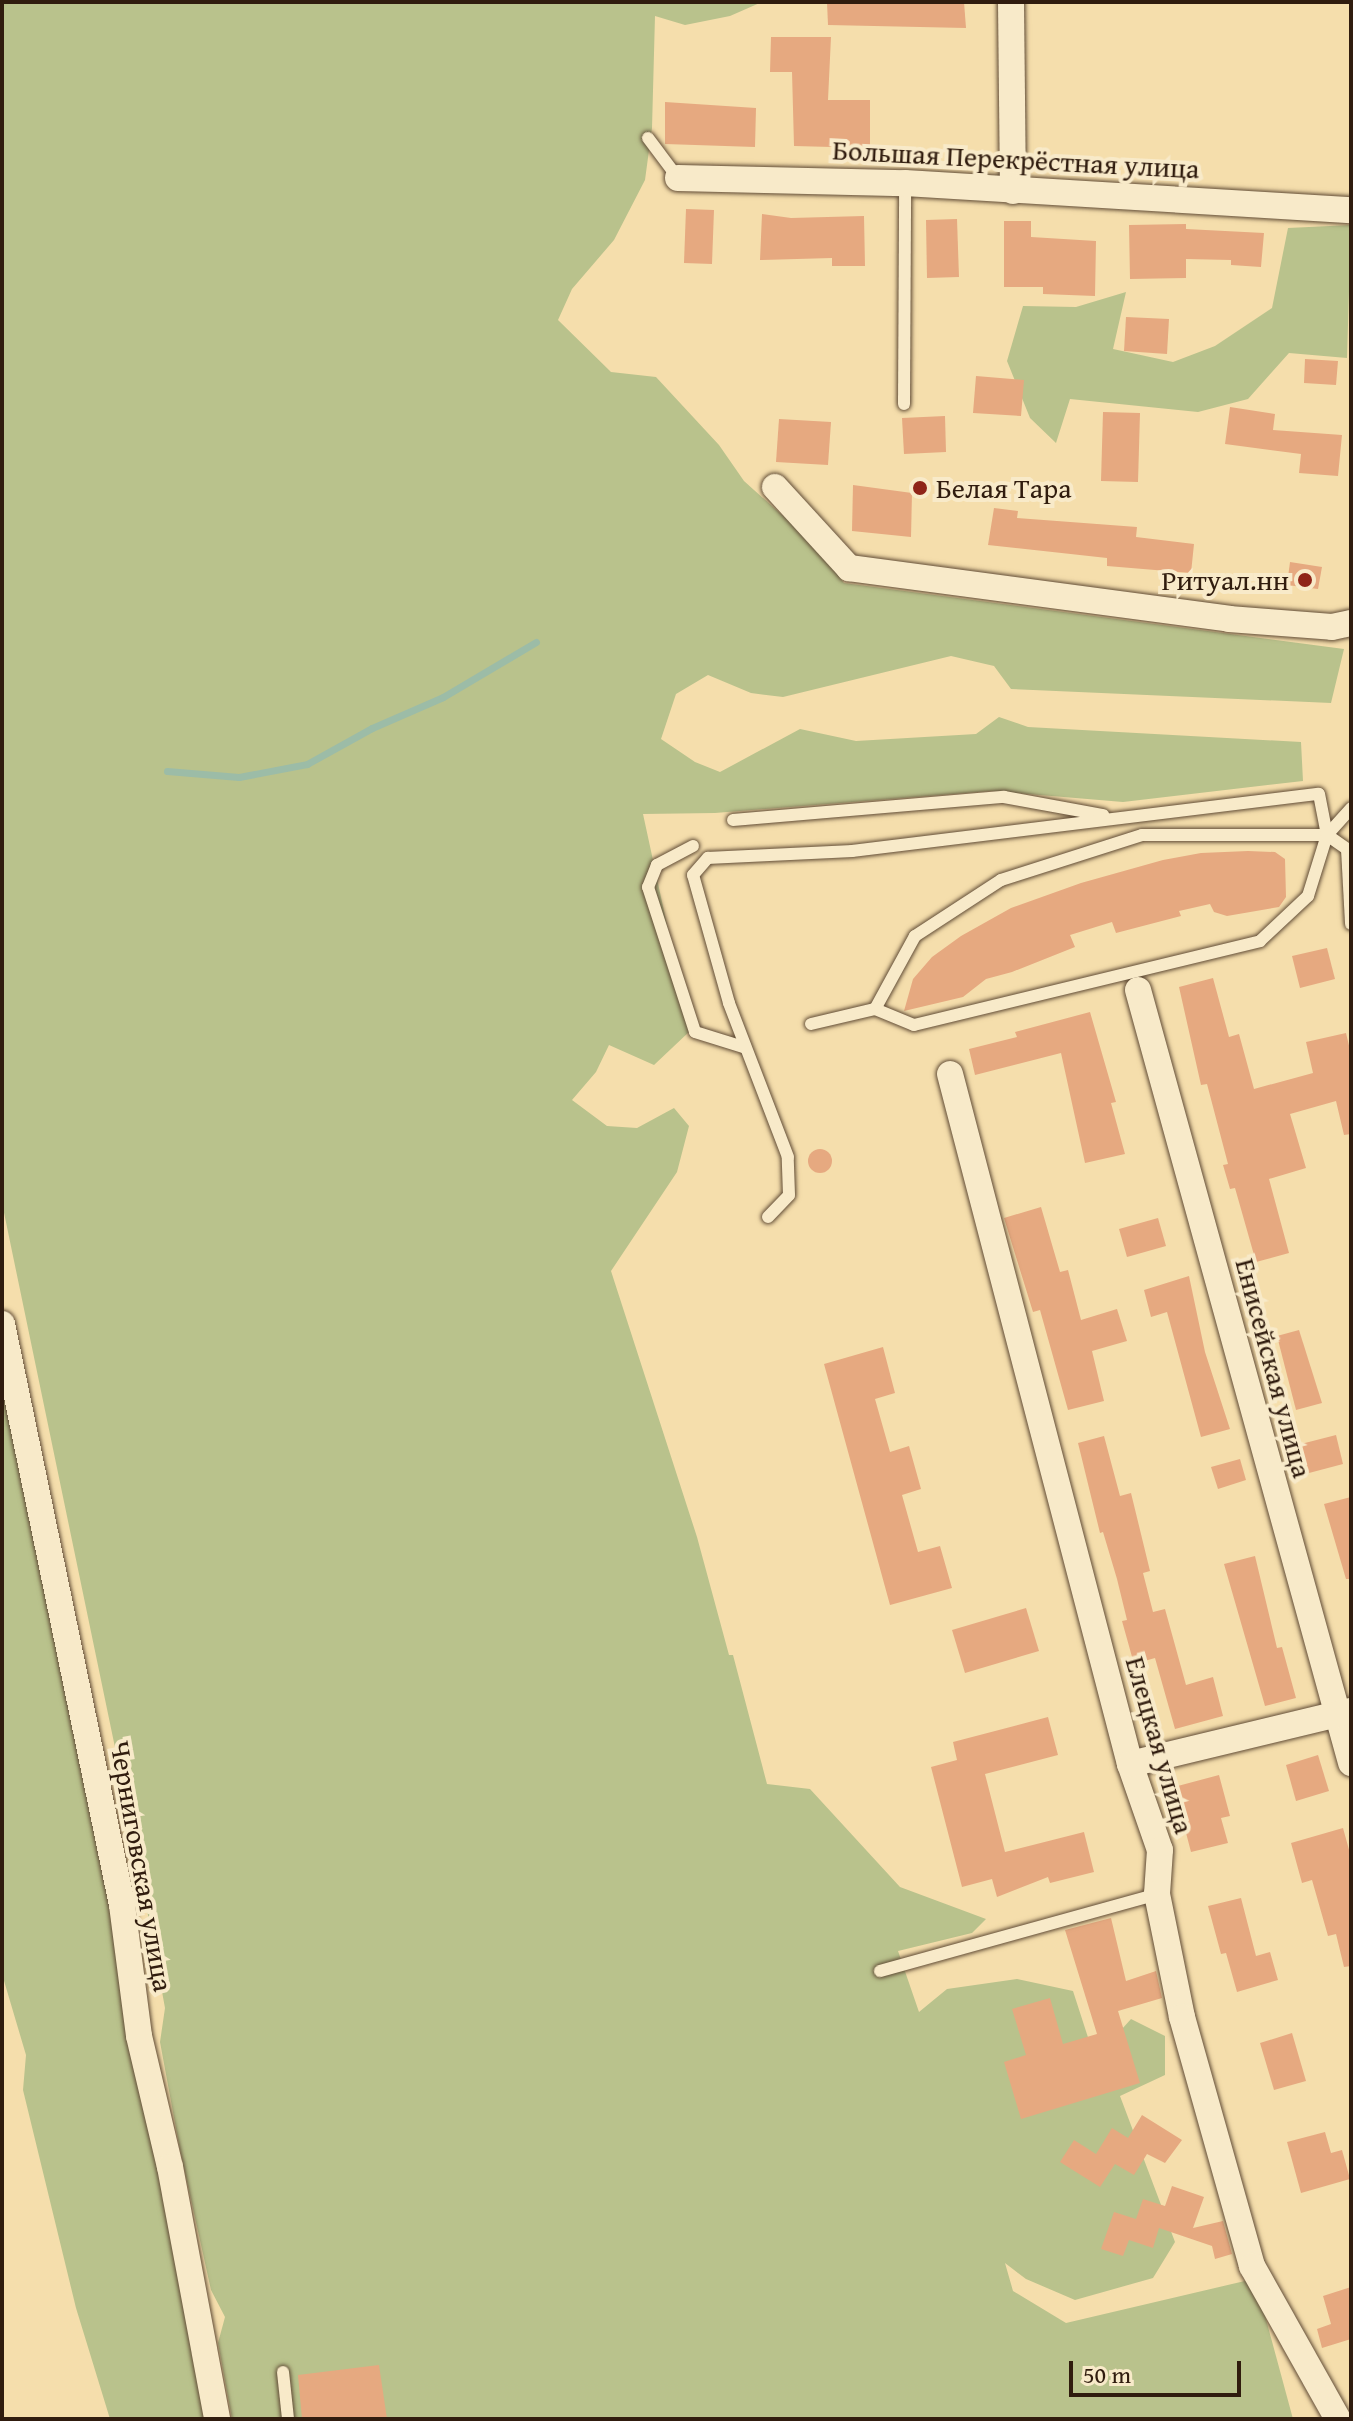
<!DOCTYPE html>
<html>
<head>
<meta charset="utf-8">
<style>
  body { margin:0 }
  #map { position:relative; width:1353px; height:2421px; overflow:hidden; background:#f5deac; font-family:"Gentium Book Plus",serif }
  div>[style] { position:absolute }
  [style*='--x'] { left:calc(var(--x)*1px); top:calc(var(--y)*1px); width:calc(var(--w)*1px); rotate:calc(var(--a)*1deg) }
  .green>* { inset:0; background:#b9c28c }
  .stream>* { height:7px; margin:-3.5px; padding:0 3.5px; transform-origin:3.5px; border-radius:3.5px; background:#9cbca7 }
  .building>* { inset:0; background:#e6a980 }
  .round { border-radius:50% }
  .roads { filter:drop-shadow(0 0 2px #614c36) drop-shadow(0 0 2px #614c36) }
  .lane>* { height:12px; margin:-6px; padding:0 6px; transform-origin:6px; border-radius:6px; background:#f8eac9 }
  .street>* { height:26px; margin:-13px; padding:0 13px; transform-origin:13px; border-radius:13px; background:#f8eac9 }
  .dots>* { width:22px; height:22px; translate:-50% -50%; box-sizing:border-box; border:4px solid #f8eac9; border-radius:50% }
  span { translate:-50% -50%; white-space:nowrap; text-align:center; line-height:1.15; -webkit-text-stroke:8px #f8eac9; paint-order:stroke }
  .street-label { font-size:28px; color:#301c0e }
  .poi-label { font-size:28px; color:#301c0e }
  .left { translate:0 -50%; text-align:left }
  .right { translate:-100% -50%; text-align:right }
  .frame { position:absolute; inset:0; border:4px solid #301c0e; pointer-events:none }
  .scale { position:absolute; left:1069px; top:2361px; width:172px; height:36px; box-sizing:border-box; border:4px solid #301c0e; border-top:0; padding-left:10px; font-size:24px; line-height:28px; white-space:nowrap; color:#301c0e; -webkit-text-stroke:6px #f8eac9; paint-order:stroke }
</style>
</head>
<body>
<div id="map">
  <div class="green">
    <div style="clip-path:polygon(2px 2px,762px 2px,730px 16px,685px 25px,655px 16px,652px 128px,645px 180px,614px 240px,572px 289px,558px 320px,611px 372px,656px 377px,719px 445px,744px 481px,810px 540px,844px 583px,1344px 649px,1331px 703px,1011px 689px,994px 666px,951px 656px,783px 697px,751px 693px,708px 675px,676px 694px,661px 739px,695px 762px,720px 772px,800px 729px,856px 741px,976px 734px,999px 717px,1028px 727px,1301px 742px,1303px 781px,1123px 802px,991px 791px,715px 813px,643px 814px,690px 1031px,654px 1065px,609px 1045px,596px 1072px,572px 1100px,607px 1126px,637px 1128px,674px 1108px,689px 1126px,677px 1172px,611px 1271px,697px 1537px,729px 1655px,733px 1655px,767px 1784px,810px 1789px,900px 1887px,986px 1919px,972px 1933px,898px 1951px,919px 2012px,947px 1989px,1017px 1979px,1073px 1991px,1095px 2059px,1131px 2019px,1165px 2036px,1165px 2075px,1120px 2096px,1175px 2242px,1153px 2278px,1075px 2300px,1026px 2279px,1005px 2263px,1013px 2291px,1066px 2323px,1249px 2280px,1257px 2286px,1293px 2419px,232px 2419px,218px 2343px,225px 2317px,211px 2290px,180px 2150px,160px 2042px,165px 2008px,134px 1839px,2px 1203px)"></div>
    <div style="clip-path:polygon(1351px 225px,1347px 358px,1289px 353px,1248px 399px,1198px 412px,1070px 399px,1056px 443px,1030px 418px,1007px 361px,1023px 306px,1076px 307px,1126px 292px,1113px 349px,1173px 362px,1215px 346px,1272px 308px,1288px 228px)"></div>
    <div style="clip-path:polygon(2px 1374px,186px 2286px,207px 2419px,110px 2419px,76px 2308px,23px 2090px,26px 2055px,2px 1974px)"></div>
  </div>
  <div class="stream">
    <div style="--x:167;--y:771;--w:72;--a:4.8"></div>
    <div style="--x:239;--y:777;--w:69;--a:-10.8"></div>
    <div style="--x:307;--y:764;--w:74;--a:-29"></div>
    <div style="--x:372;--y:728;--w:77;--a:-23.6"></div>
    <div style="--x:443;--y:697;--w:108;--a:-30.6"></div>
  </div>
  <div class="building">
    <div style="clip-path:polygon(827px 2px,964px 2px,966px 28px,828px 25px)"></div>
    <div style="clip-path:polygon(771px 37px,831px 37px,828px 100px,870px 100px,870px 148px,794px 146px,792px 72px,770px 72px)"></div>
    <div style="clip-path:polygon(665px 102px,756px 108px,755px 147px,665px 144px)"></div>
    <div style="clip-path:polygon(686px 209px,714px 210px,712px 264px,684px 263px)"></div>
    <div style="clip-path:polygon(762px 214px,791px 218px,864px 216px,865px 266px,832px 266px,832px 258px,760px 260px)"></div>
    <div style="clip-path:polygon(957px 219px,959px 277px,927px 278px,926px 220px)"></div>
    <div style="clip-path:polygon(1004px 221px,1031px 221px,1031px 237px,1096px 241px,1095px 296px,1043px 294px,1043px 287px,1004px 287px)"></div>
    <div style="clip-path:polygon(1186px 224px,1186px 229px,1264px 233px,1261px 267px,1231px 265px,1231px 260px,1186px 259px,1186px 278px,1130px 279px,1129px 225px)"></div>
    <div style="clip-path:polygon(1126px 317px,1169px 319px,1167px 354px,1124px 351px)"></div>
    <div style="clip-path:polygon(1305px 359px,1338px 361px,1336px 385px,1304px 383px)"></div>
    <div style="clip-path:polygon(976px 376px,1024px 380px,1021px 416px,973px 413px)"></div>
    <div style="clip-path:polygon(1230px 407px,1275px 414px,1273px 430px,1342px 435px,1338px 476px,1299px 473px,1301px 454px,1225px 444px)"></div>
    <div style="clip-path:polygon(1103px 412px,1140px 413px,1138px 482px,1101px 481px)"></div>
    <div style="clip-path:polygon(945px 416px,946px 452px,904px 454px,902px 418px)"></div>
    <div style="clip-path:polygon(779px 419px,831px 422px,828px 465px,776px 462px)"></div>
    <div style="clip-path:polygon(853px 485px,912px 493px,911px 537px,852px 531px)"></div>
    <div style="clip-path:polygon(994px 508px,1018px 511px,1017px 518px,1137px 527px,1136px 537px,1194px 544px,1191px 573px,1107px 566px,1107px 558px,988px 545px)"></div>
    <div style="clip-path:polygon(1290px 562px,1322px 567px,1318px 589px,1287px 585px)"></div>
    <div style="clip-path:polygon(1248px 851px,1275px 852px,1285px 859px,1286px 897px,1279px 907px,1227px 916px,1214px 912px,1210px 904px,1179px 911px,1181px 916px,1116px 933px,1112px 922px,1070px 935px,1075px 947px,1012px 972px,986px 979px,963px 997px,904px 1011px,913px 979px,932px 957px,961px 936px,1011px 908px,1081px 883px,1163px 860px,1201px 853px)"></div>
    <div style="clip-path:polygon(1327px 948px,1335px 979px,1300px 988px,1292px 956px)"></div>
    <div style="clip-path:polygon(1213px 978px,1229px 1037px,1239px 1034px,1254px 1089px,1313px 1073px,1306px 1042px,1346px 1033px,1351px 1054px,1351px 1134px,1344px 1135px,1336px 1101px,1290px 1114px,1306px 1168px,1269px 1179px,1289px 1253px,1256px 1262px,1235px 1188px,1230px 1189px,1223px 1165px,1228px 1164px,1207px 1084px,1201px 1085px,1179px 987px)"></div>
    <div style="clip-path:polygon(1090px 1012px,1116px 1102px,1111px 1103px,1125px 1154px,1085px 1163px,1061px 1053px,975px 1075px,969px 1049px,1017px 1037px,1015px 1032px)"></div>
    <div class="round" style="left:808px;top:1149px;width:24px;height:24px"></div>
    <div style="clip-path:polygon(1041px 1207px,1060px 1272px,1068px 1270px,1081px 1320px,1117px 1309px,1127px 1341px,1092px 1351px,1104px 1401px,1068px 1410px,1040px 1310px,1033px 1312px,1004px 1218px)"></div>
    <div style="clip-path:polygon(1158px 1218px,1166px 1246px,1127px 1257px,1119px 1229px)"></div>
    <div style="clip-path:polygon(1189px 1276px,1205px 1352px,1230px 1429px,1201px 1437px,1167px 1312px,1151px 1317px,1144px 1290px)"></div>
    <div style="clip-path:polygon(1299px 1330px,1322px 1403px,1296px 1410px,1277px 1336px)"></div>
    <div style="clip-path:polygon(883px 1347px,895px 1393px,875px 1399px,890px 1452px,909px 1446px,921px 1489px,902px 1495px,918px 1552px,940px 1546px,952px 1588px,890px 1605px,824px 1364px)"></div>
    <div style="clip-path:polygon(1336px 1435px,1343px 1464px,1309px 1473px,1301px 1444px)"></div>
    <div style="clip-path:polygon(1104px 1436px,1120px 1496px,1131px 1493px,1150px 1571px,1143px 1573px,1153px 1612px,1165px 1609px,1186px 1685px,1213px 1677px,1223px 1716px,1175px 1729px,1155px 1658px,1134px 1664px,1122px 1621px,1127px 1620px,1117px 1579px,1103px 1532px,1100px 1533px,1078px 1443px)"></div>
    <div style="clip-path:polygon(1240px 1459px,1246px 1480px,1218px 1489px,1211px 1467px)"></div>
    <div style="clip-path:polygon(1351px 1497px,1351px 1579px,1346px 1579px,1324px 1504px)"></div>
    <div style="clip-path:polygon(1255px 1556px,1277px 1648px,1282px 1647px,1296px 1698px,1265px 1706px,1224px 1564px)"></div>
    <div style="clip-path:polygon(1026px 1608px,1039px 1651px,965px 1673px,952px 1630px)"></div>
    <div style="clip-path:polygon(1048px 1717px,1058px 1755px,985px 1774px,1005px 1852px,1084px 1832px,1094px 1872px,1050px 1883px,1048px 1877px,997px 1897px,992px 1879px,962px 1887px,931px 1767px,957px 1760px,953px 1742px)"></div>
    <div style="clip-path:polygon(1318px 1755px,1329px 1791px,1296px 1801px,1286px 1765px)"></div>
    <div style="clip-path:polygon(1219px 1775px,1230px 1816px,1221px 1818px,1228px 1843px,1191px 1852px,1174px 1787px)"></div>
    <div style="clip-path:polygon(1343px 1828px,1351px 1857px,1351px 1966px,1344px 1967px,1336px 1934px,1328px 1936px,1312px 1880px,1302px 1883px,1291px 1843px)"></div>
    <div style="clip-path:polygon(1241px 1898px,1256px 1956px,1270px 1952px,1278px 1980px,1237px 1992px,1226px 1953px,1221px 1954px,1208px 1906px)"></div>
    <div style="clip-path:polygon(1111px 1918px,1126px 1981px,1156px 1971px,1162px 1998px,1118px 2011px,1140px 2083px,1021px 2119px,1004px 2062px,1026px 2055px,1012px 2009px,1050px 1998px,1063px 2044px,1097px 2034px,1065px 1930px)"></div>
    <div style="clip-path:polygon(1292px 2033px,1306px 2081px,1274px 2090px,1260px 2043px)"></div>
    <div style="clip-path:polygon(1142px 2115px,1182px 2140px,1165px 2163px,1147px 2154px,1134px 2175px,1115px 2164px,1100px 2187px,1060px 2162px,1074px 2140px,1096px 2154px,1112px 2128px,1128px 2138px)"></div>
    <div style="clip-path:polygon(1325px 2132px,1331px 2153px,1342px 2150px,1350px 2179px,1301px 2193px,1287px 2142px)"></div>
    <div style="clip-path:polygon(1172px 2186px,1204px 2197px,1193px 2228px,1223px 2221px,1232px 2254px,1215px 2259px,1212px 2246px,1159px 2228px,1153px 2248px,1129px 2240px,1123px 2256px,1101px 2249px,1114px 2212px,1136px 2219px,1143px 2199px,1165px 2206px)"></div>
    <div style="clip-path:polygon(1351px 2287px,1351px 2339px,1322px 2348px,1317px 2329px,1331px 2324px,1323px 2296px)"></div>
    <div style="clip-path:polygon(379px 2365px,387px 2419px,302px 2419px,298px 2375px)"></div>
  </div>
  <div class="roads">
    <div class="lane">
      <div style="--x:648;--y:138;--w:50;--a:53.1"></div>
      <div style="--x:904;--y:404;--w:221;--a:-89.7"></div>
      <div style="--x:733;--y:820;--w:272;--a:-4.9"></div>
      <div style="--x:1004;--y:797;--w:101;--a:10.3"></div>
      <div style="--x:1327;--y:835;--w:185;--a:180"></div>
      <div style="--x:1142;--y:835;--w:148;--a:162.3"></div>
      <div style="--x:1001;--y:880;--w:103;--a:146.9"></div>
      <div style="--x:915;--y:936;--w:83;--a:118.7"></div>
      <div style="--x:875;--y:1009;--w:42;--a:22.3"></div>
      <div style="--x:914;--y:1025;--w:356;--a:-13.6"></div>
      <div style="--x:1260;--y:941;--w:66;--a:-43.2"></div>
      <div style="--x:1308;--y:896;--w:64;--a:-72.7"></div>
      <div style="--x:1327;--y:835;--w:36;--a:-48"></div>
      <div style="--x:693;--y:846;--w:41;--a:152.2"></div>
      <div style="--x:657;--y:865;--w:24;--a:112"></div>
      <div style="--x:648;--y:887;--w:152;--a:72"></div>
      <div style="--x:695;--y:1032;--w:53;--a:17.4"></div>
      <div style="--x:811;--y:1024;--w:66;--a:-13.2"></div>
      <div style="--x:768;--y:1217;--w:30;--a:-46"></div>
      <div style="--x:789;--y:1195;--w:38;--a:-92"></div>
      <div style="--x:788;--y:1157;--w:165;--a:-111"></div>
      <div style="--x:729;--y:1003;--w:133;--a:-105.7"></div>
      <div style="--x:693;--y:875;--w:23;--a:-49"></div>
      <div style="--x:708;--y:858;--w:144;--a:-2.8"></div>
      <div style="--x:852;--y:851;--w:470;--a:-7"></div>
      <div style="--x:1319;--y:794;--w:42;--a:79"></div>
      <div style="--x:1327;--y:835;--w:24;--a:35"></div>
      <div style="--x:1347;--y:849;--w:75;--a:86.9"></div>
      <div style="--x:880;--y:1971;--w:288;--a:-15.5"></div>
      <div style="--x:283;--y:2372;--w:47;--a:83.9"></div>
    </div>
    <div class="street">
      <div style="--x:1011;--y:2;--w:189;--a:89.4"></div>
      <div style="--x:678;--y:178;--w:227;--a:1.3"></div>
      <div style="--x:905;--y:183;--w:447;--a:3.5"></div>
      <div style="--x:775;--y:487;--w:110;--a:47.6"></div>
      <div style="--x:849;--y:568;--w:383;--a:7.6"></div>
      <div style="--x:1229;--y:619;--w:103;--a:4.4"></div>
      <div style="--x:1332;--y:627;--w:19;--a:-12"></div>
      <div style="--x:1138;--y:990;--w:802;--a:74.59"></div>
      <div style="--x:950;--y:1074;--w:713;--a:75.38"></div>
      <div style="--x:1130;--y:1764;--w:91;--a:70.8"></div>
      <div style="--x:1160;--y:1850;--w:44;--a:93.9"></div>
      <div style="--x:1157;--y:1894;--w:126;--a:78.5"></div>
      <div style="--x:1182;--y:2017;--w:259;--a:74.3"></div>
      <div style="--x:1252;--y:2266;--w:176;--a:60.7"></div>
      <div style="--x:2;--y:1324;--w:593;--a:78.33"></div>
      <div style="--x:122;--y:1905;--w:132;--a:82.6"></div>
      <div style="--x:139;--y:2036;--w:135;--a:76.7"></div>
      <div style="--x:170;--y:2167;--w:256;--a:79.4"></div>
      <div style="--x:1130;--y:1764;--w:227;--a:-13.5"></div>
    </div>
  </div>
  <div class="dots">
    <div style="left:920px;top:488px;background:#8f2418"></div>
    <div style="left:1305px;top:580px;background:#8f2418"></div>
  </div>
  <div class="street-label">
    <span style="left:1016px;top:159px;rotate:3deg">Большая Перекрёстная улица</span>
    <span style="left:1274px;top:1368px;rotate:75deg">Енисейская улица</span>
    <span style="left:1160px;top:1745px;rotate:74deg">Елецкая улица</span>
    <span style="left:142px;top:1866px;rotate:80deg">Черниговская улица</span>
  </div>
  <div class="poi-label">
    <span class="left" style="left:936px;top:488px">Белая Тара</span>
    <span class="right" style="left:1289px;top:580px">Ритуал.нн</span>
  </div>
  <div class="frame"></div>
  <div class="scale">50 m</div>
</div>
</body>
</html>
